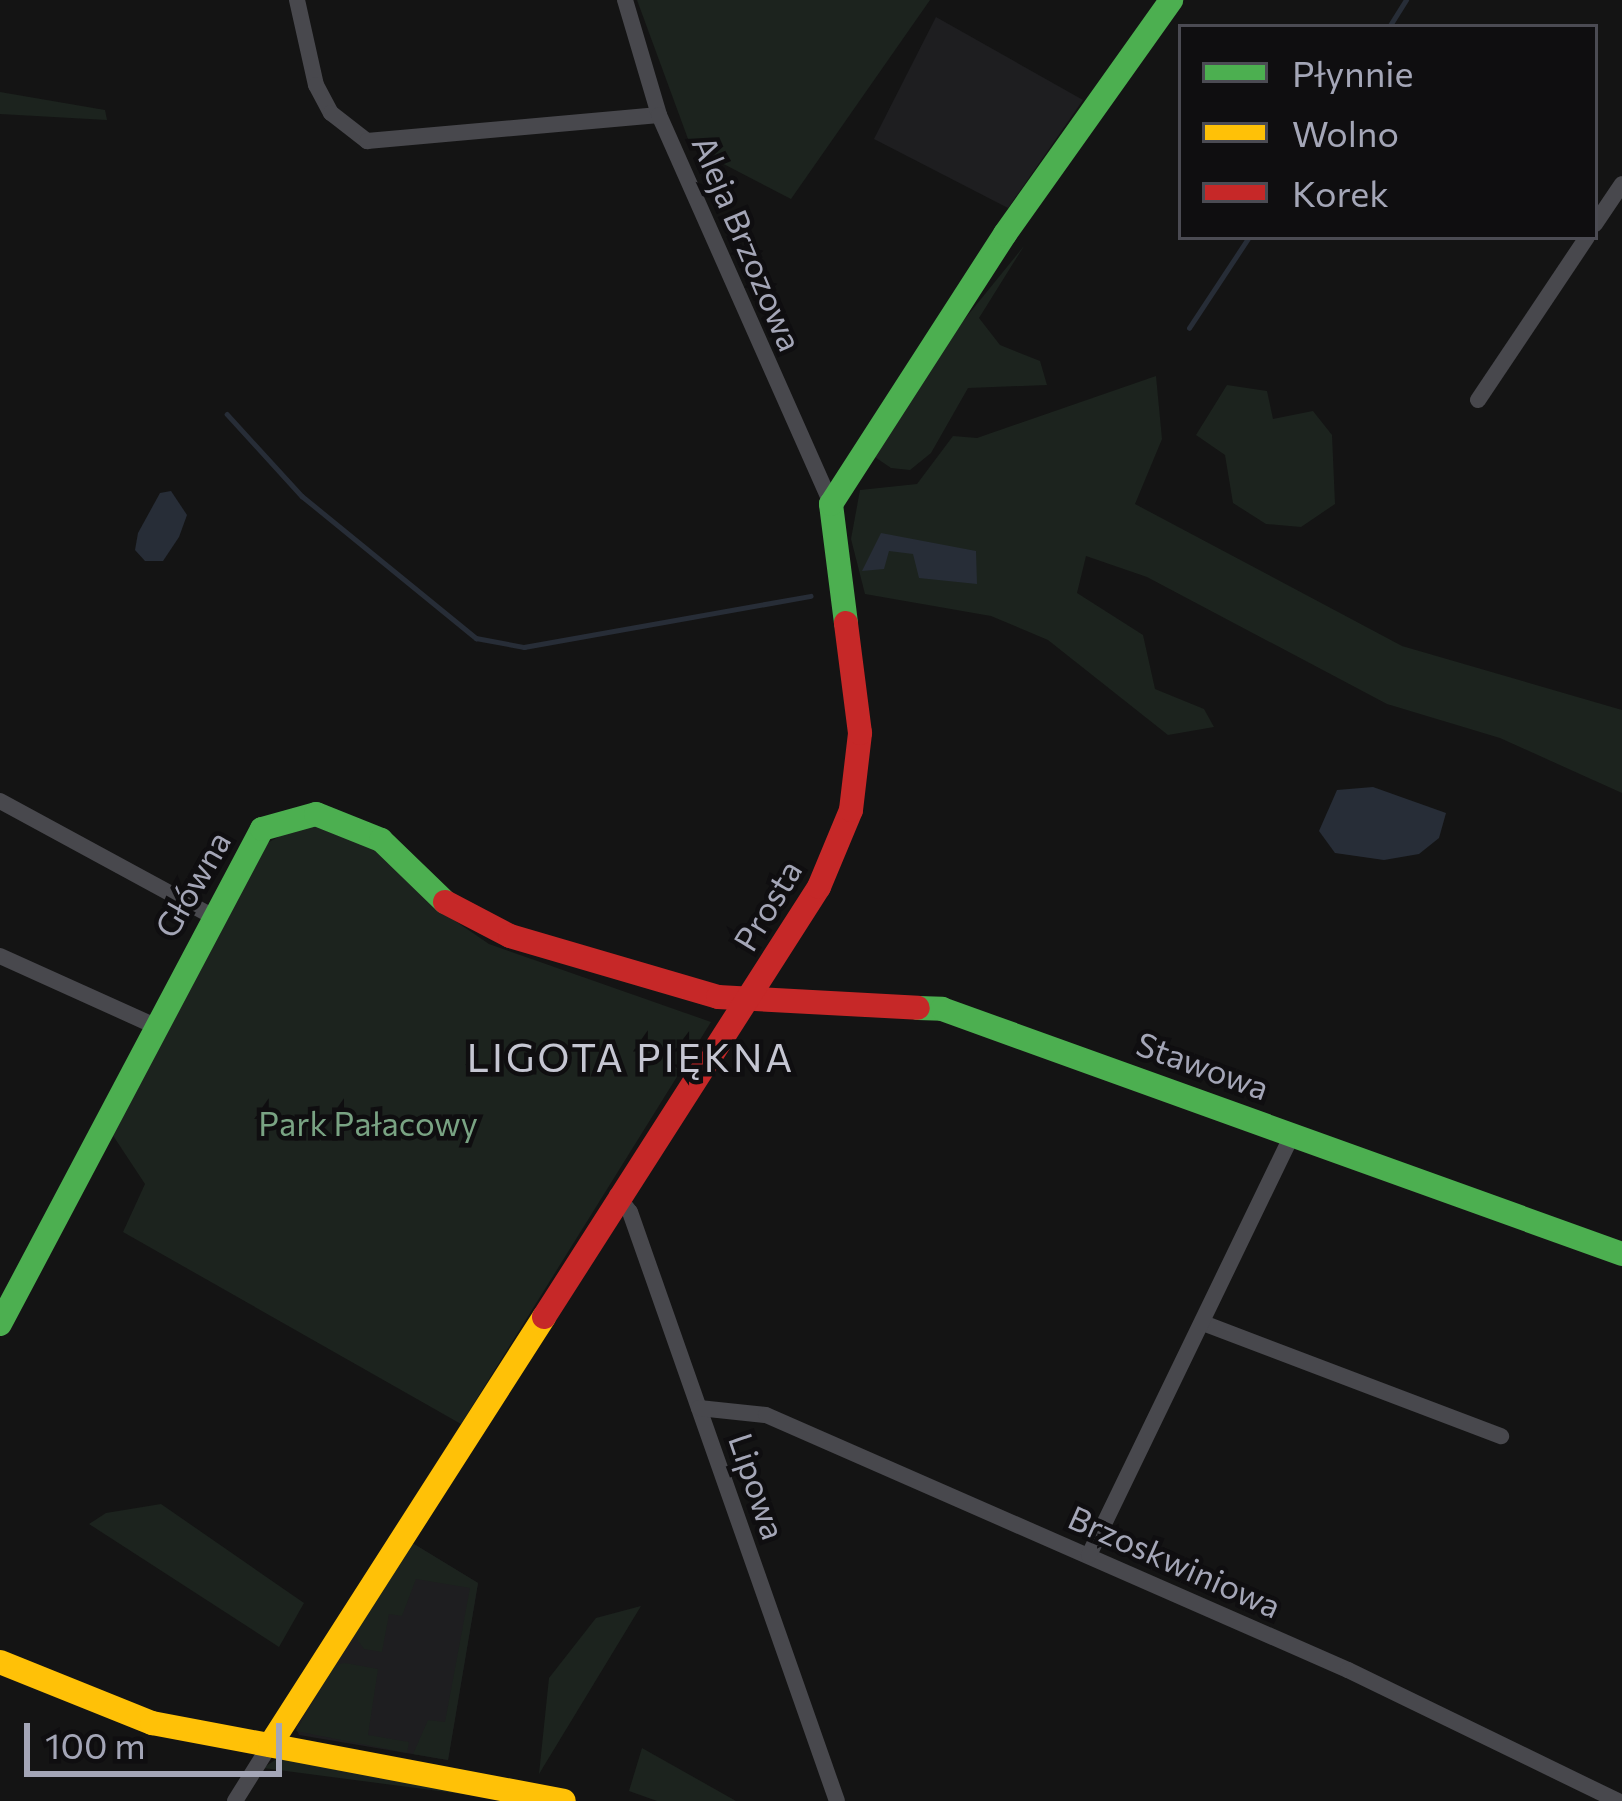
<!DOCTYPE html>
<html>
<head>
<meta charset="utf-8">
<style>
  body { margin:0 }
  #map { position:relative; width:1622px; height:1801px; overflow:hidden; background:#141414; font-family:Commissioner,sans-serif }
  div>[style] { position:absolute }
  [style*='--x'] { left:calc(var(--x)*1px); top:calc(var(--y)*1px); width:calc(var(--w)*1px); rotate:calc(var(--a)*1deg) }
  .built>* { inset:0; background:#1e1e20 }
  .green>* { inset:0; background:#1c231e }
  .water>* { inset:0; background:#272d37 }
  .stream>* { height:4.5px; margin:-2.25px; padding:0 2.25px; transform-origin:2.25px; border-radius:2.25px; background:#272d37 }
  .street>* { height:16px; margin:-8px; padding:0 8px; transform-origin:8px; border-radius:8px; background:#48484d }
  .fast>* { height:24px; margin:-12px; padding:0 12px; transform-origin:12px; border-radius:12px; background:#4caf50 }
  .slow>* { height:24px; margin:-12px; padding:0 12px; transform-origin:12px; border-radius:12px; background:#ffc107 }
  .jam>* { height:24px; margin:-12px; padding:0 12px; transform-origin:12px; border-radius:12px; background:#c62828 }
  span { translate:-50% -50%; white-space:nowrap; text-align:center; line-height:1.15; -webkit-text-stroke:9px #0f0e10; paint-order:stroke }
  .street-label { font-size:33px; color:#a4a6b7 }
  .park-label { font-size:33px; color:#79a383 }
  .quarter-label { font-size:39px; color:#c5c6d2; letter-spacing:3px }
  .legend { position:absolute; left:1178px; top:24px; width:420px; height:216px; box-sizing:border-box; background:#0f0e10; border:3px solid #4b4b53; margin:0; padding:15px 21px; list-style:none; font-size:36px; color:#a4a6b7 }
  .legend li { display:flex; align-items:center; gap:24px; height:60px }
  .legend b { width:60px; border:3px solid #4b4b53 }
  .scale { position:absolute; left:24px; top:1723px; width:258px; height:54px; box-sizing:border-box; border:6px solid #a4a6b7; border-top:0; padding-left:15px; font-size:36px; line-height:42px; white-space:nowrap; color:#a4a6b7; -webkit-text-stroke:9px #0f0e10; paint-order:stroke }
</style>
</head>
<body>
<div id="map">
  <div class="built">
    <div style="clip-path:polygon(936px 17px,1083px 100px,1008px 208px,874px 139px)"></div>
    <div style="clip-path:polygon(409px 1541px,478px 1583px,448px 1760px,299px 1735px,296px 1728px)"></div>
  </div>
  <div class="green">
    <div style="clip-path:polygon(637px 0,930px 0,791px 199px,691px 147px)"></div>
    <div style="clip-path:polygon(0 92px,105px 110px,107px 120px,0 114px)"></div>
    <div style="clip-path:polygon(1024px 246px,979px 318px,1000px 345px,1040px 361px,1047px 385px,968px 388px,931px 453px,910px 470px,891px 468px,872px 455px,942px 347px)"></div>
    <div style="clip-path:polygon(1156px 376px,1162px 439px,1135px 504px,1402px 646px,1622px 710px,1622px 793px,1500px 738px,1387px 704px,1147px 577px,1086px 556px,1077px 593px,1143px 635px,1155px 689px,1204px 709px,1214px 727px,1168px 735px,1048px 640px,991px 616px,865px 594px,851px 539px,860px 490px,917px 484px,953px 436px,977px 438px)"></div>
    <div style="clip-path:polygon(1227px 385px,1267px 391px,1273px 419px,1313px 411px,1332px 435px,1335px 504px,1301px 527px,1266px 524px,1233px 503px,1225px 455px,1196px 435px)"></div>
    <div style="clip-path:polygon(302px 824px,364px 835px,439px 910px,489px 944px,711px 1022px,461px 1424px,123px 1232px,145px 1184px,112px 1134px,260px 847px)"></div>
    <div style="clip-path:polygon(161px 1504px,304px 1603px,279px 1647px,89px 1524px,106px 1513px)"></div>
    <div style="clip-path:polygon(409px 1541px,478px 1583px,448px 1760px,413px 1754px,428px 1720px,445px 1722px,470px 1588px,416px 1579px,402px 1616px,389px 1614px,382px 1652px,364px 1649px,353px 1634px)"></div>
    <div style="clip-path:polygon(641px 1606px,539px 1774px,549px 1678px,596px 1618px)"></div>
    <div style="clip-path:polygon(345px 1663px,378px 1669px,368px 1735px,409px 1742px,407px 1753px,296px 1731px,335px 1665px)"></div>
    <div style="clip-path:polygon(642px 1748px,736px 1801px,657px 1801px,629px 1791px)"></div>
    <div style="clip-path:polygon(278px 1758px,515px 1801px,263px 1768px)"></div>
  </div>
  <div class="water">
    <div style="clip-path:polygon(171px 491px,187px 515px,179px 537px,163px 561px,145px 561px,135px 550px,138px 533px,160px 493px)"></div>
    <div style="clip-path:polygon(881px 533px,976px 551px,977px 584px,919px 578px,913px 554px,889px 551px,884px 569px,862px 571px)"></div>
    <div style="clip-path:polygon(1373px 787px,1446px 813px,1439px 838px,1419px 854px,1384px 860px,1335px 853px,1319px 831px,1337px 790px)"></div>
  </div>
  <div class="stream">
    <div style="--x:1389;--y:27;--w:32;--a:-58"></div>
    <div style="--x:1189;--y:328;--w:109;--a:-56.6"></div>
    <div style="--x:227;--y:414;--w:111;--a:47.6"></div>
    <div style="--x:302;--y:496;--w:225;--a:39.2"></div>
    <div style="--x:476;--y:638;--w:49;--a:10.6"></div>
    <div style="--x:524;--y:647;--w:291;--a:-10.1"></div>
  </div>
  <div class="street">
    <div style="--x:297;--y:0;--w:87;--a:77.4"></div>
    <div style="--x:316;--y:85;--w:32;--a:62"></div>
    <div style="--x:331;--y:113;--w:46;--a:37.9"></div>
    <div style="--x:367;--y:141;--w:293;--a:-5.1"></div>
    <div style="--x:625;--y:0;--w:120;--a:73.5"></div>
    <div style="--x:659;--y:115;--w:425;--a:66.1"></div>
    <div style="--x:1595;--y:224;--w:48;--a:-56"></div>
    <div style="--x:1478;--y:400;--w:196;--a:-56.2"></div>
    <div style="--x:0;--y:801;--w:239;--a:28.5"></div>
    <div style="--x:0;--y:956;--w:168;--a:24.3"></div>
    <div style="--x:617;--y:1195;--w:21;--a:53"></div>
    <div style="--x:630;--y:1212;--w:624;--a:70.64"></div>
    <div style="--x:1203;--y:1323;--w:319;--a:20.8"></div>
    <div style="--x:699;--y:1408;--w:67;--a:6"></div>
    <div style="--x:766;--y:1415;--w:635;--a:23.66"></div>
    <div style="--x:1348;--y:1670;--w:300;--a:25.9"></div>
    <div style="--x:1089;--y:1555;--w:469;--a:-64.2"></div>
    <div style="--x:235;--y:1801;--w:66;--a:-58"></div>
  </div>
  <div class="fast">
    <div style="--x:846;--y:623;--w:120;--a:-97.2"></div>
    <div style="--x:831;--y:504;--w:321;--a:-57.2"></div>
    <div style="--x:1005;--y:234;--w:287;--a:-54.6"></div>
    <div style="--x:918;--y:1008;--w:24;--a:2"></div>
    <div style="--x:942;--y:1009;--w:723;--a:19.81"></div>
    <div style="--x:0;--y:1324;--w:560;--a:-62.11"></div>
    <div style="--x:262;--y:829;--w:56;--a:-15.5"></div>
    <div style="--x:316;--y:814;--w:70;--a:21.8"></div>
    <div style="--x:381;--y:840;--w:89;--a:44.1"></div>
  </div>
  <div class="slow">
    <div style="--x:0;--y:1662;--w:164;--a:21.9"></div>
    <div style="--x:152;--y:1723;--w:419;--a:10.7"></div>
    <div style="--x:270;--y:1745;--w:508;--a:-57.37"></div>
  </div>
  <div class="jam">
    <div style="--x:445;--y:902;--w:73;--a:27.6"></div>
    <div style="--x:510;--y:936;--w:217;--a:16.3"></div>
    <div style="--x:718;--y:997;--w:200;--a:3.1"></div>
    <div style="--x:544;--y:1317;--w:510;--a:-57.4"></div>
    <div style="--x:819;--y:887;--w:83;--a:-67.4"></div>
    <div style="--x:851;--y:810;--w:78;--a:-83.3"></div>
    <div style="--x:860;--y:733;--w:111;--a:-97.3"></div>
  </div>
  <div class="street-label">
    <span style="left:748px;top:243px;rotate:67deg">Aleja Brzozowa</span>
    <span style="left:192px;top:884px;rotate:-60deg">Główna</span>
    <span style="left:767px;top:905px;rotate:-59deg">Prosta</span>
    <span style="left:1203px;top:1065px;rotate:20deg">Stawowa</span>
    <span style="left:758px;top:1486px;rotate:71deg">Lipowa</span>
    <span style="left:1175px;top:1561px;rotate:24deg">Brzoskwiniowa</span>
  </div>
  <div class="park-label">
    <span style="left:368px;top:1123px">Park Pałacowy</span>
  </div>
  <div class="quarter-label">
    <span style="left:631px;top:1056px">LIGOTA PIĘKNA</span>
  </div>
  <ul class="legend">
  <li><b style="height:15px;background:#4caf50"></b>Płynnie</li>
  <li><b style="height:15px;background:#ffc107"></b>Wolno</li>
  <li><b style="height:15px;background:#c62828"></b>Korek</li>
  </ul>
  <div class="scale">100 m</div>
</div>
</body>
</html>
